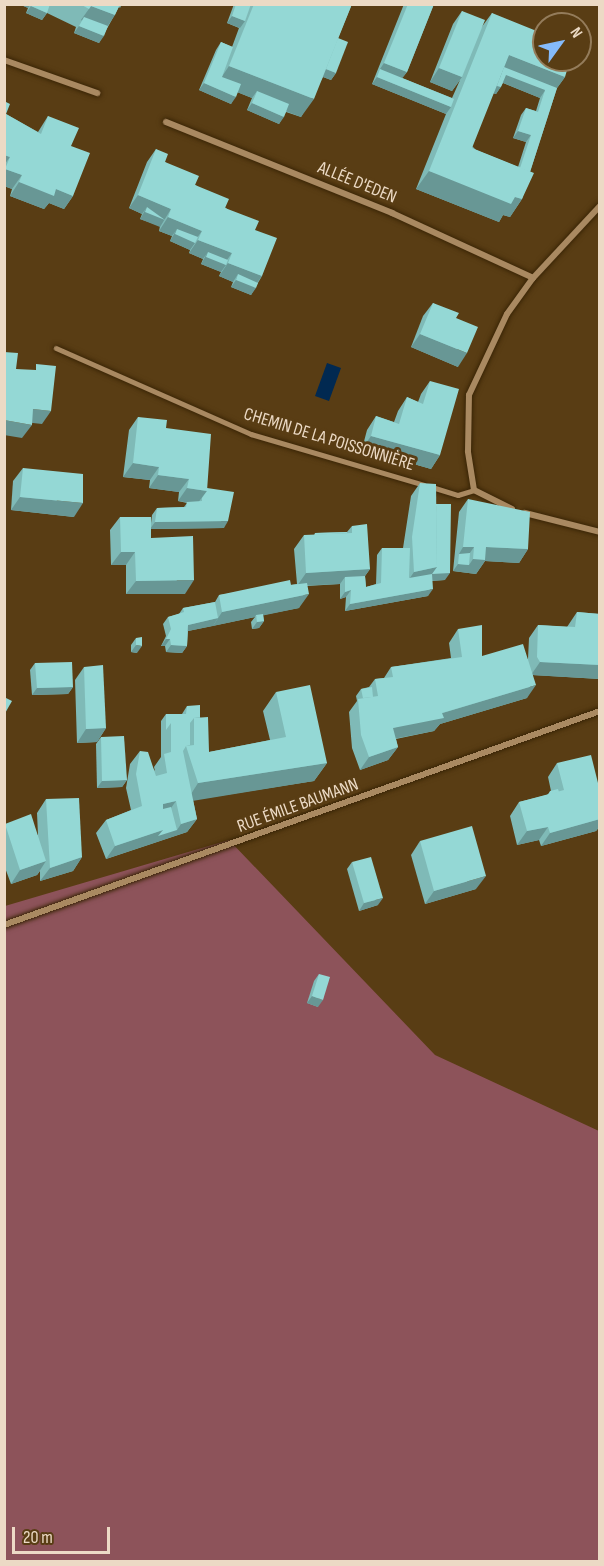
<!DOCTYPE html>
<html>
<head>
<meta charset="utf-8">
<style>
  body { margin:0 }
  #map { position:relative; width:604px; height:1566px; overflow:hidden; background:#593d14; font-family:"Sofia Sans Condensed",sans-serif }
  div>[style] { position:absolute }
  [style*='--x'] { left:calc(var(--x)*1px); top:calc(var(--y)*1px); width:calc(var(--w)*1px); rotate:calc(var(--a)*1deg) }
  .green>* { inset:0; background:#8d535a }
  .water>* { inset:0; background:#012951 }
  .roads { filter:drop-shadow(0 0 2px #3a2506) drop-shadow(0 0 2px #3a2506) }
  .lane>* { height:4.5px; margin:-2.25px; padding:0 2.25px; transform-origin:2.25px; border-radius:2.25px; background:#a98961 }
  .street>* { height:6px; margin:-3px; padding:0 3px; transform-origin:3px; border-radius:3px; background:#a98961 }
  .wall>* { inset:0; background:#7fbab7 }
  .shaded-wall>* { inset:0; background:#689795 }
  .building>* { inset:0; background:#94d8d5 }
  span { translate:-50% -50%; white-space:nowrap; text-align:center; line-height:1.15; -webkit-text-stroke:6px #593d14; paint-order:stroke }
  .street-label { font-size:18px; color:#ecdac5 }
  .frame { position:absolute; inset:0; border:6px solid #ecdac5; pointer-events:none }
  .north { position:absolute; left:532px; top:12px; width:60px; height:60px; box-sizing:border-box; background:#593d14; border:2px solid #947c5b; border-radius:50%; rotate:57deg; font-size:16px; font-weight:700; line-height:24px; text-align:center; color:#ecdac5 }
  .north::after { content:''; display:block; margin:auto; width:21px; height:27px; background:#85bbfb; clip-path:polygon(50% 0,100% 100%,50% 72%,0 100%) }
  .scale { position:absolute; left:12px; top:1527px; width:98px; height:27px; box-sizing:border-box; border:3px solid #ecdac5; border-top:0; padding-left:8px; font-size:18px; line-height:21px; white-space:nowrap; color:#ecdac5; -webkit-text-stroke:4px #593d14; paint-order:stroke }
</style>
</head>
<body>
<div id="map">
  <div class="green">
    <div style="clip-path:polygon(229px 840px,435px 1055px,599px 1131px,599px 1561px,5px 1562px,5px 906px)"></div>
  </div>
  <div class="water">
    <div style="clip-path:polygon(327px 363px,341px 368px,329px 401px,315px 396px)"></div>
  </div>
  <div class="roads">
    <div class="lane">
      <div style="--x:56;--y:348;--w:213;--a:23.8"></div>
      <div style="--x:251;--y:434;--w:180;--a:16.4"></div>
      <div style="--x:432;--y:487;--w:27;--a:17"></div>
      <div style="--x:458;--y:495;--w:17;--a:-17"></div>
    </div>
    <div class="street">
      <div style="--x:4;--y:60;--w:99;--a:19.5"></div>
      <div style="--x:166;--y:122;--w:244;--a:21.9"></div>
      <div style="--x:392;--y:213;--w:155;--a:24.7"></div>
      <div style="--x:512;--y:509;--w:42;--a:-153.4"></div>
      <div style="--x:474;--y:490;--w:39;--a:-99"></div>
      <div style="--x:468;--y:451;--w:56;--a:-89"></div>
      <div style="--x:469;--y:395;--w:89;--a:-64.9"></div>
      <div style="--x:507;--y:314;--w:44;--a:-54.2"></div>
      <div style="--x:533;--y:278;--w:98;--a:-47.1"></div>
      <div style="--x:525;--y:513;--w:77;--a:14.2"></div>
      <div style="--x:4;--y:925;--w:633;--a:-19.75"></div>
    </div>
  </div>
  <div class="wall">
    <div style="clip-path:polygon(19px 4px,122px 4px,120px 8px,119px 7px,99px 43px,74px 33px,76px 27px,47px 13px,42px 20px,26px 13px,28px 8px)"></div>
    <div style="clip-path:polygon(234px 4px,352px 4px,338px 38px,336px 73px,331px 80px,323px 77px,301px 117px,286px 112px,279px 124px,247px 110px,252px 98px,237px 92px,231px 104px,199px 90px,216px 50px,221px 42px,232px 47px,239px 28px,227px 23px)"></div>
    <div style="clip-path:polygon(evenodd,404px 4px,434px 4px,407px 72px,402px 78px,452px 98px,460px 80px,452px 91px,430px 82px,453px 24px,462px 11px,481px 28px,492px 13px,565px 77px,557px 88px,530px 172px,522px 199px,510px 217px,503px 215px,499px 222px,416px 189px,446px 114px,372px 84px,404px 4px,503px 83px,540px 98px,536px 111px,526px 108px,521px 115px,513px 138px,526px 142px,518px 167px,476px 150px,472px 146px,493px 93px,496px 94px,503px 83px)"></div>
    <div style="clip-path:polygon(4px 101px,6px 114px,38px 132px,48px 116px,71px 146px,73px 196px,64px 209px,49px 203px,44px 209px,10px 196px,12px 189px,4px 186px)"></div>
    <div style="clip-path:polygon(156px 149px,165px 162px,255px 230px,262px 276px,251px 295px,231px 287px,233px 282px,219px 276px,221px 272px,201px 264px,203px 259px,189px 253px,190px 250px,170px 241px,172px 236px,159px 231px,160px 226px,140px 219px,142px 214px,129px 208px,147px 162px)"></div>
    <div style="clip-path:polygon(433px 303px,456px 318px,458px 367px,411px 347px,423px 316px)"></div>
    <div style="clip-path:polygon(430px 381px,440px 455px,431px 469px,362px 449px,367px 430px,376px 416px,394px 422px,398px 411px,407px 397px,418px 402px,421px 394px)"></div>
    <div style="clip-path:polygon(138px 417px,166px 428px,207px 488px,224px 528px,151px 529px,151px 538px,185px 594px,126px 594px,126px 565px,111px 565px,110px 530px,120px 517px,151px 523px,152px 515px,157px 508px,184px 507px,187px 503px,178px 501px,179px 492px,149px 488px,150px 480px,123px 477px,129px 430px)"></div>
    <div style="clip-path:polygon(23px 468px,74px 517px,11px 510px,13px 481px)"></div>
    <div style="clip-path:polygon(420px 483px,436px 504px,445px 580px,432px 581px,428px 596px,345px 611px,346px 597px,340px 599px,340px 584px,307px 586px,299px 608px,263px 615px,264px 621px,259px 628px,252px 629px,251px 622px,255px 617px,188px 631px,187px 646px,182px 653px,166px 652px,165px 646px,161px 646px,166px 636px,163px 624px,168px 617px,179px 614px,183px 608px,215px 602px,219px 595px,297px 584px,294px 549px,304px 535px,314px 535px,315px 533px,347px 532px,352px 526px,370px 569px,365px 576px,366px 587px,376px 584px,377px 555px,382px 548px,403px 548px,411px 496px)"></div>
    <div style="clip-path:polygon(468px 499px,528px 549px,519px 563px,485px 561px,476px 574px,453px 571px,459px 512px)"></div>
    <div style="clip-path:polygon(577px 612px,600px 614px,600px 679px,533px 675px,527px 698px,440px 724px,434px 731px,396px 739px,398px 747px,388px 760px,360px 770px,352px 748px,349px 712px,357px 701px,356px 696px,361px 689px,369px 687px,375px 679px,384px 678px,391px 667px,451px 658px,449px 643px,458px 629px,482px 656px,528px 659px,529px 638px,538px 625px,567px 627px)"></div>
    <div style="clip-path:polygon(136px 638px,137px 653px,131px 652px,131px 645px)"></div>
    <div style="clip-path:polygon(35px 663px,73px 687px,68px 694px,32px 695px,30px 670px)"></div>
    <div style="clip-path:polygon(84px 667px,106px 728px,97px 742px,77px 743px,75px 680px)"></div>
    <div style="clip-path:polygon(276px 692px,327px 763px,314px 781px,193px 800px,197px 819px,187px 832px,106px 859px,96px 833px,106px 820px,131px 810px,126px 788px,130px 764px,140px 751px,155px 771px,154px 767px,161px 757px,161px 721px,166px 714px,182px 714px,187px 706px,200px 717px,209px 752px,270px 740px,263px 711px)"></div>
    <div style="clip-path:polygon(101px 737px,127px 780px,122px 787px,97px 788px,96px 744px)"></div>
    <div style="clip-path:polygon(557px 763px,600px 791px,600px 826px,596px 831px,541px 846px,539px 840px,517px 845px,510px 816px,519px 802px,547px 795px,551px 791px,548px 777px)"></div>
    <div style="clip-path:polygon(46px 799px,82px 857px,73px 871px,40px 881px,40px 871px,37px 875px,11px 884px,4px 865px,5px 824px,38px 835px,37px 813px)"></div>
    <div style="clip-path:polygon(420px 841px,476px 889px,425px 904px,411px 855px)"></div>
    <div style="clip-path:polygon(352px 862px,378px 905px,359px 911px,347px 869px)"></div>
    <div style="clip-path:polygon(319px 974px,318px 1007px,307px 1003px,314px 981px)"></div>
  </div>
  <div class="shaded-wall">
    <div style="clip-path:polygon(19px 4px,31px 4px,28px 8px)"></div>
    <div style="clip-path:polygon(31px 6px,47px 13px,42px 20px,26px 13px)"></div>
    <div style="clip-path:polygon(91px 6px,115px 15px,103px 33px,81px 20px)"></div>
    <div style="clip-path:polygon(232px 16px,245px 21px,240px 28px,227px 23px)"></div>
    <div style="clip-path:polygon(79px 26px,104px 36px,99px 43px,74px 33px)"></div>
    <div style="clip-path:polygon(509px 55px,565px 77px,552px 95px,544px 92px,540px 98px,501px 82px,498px 74px)"></div>
    <div style="clip-path:polygon(384px 63px,407px 72px,397px 85px,380px 69px)"></div>
    <div style="clip-path:polygon(229px 66px,314px 99px,301px 117px,254px 99px,257px 91px,252px 98px,217px 84px)"></div>
    <div style="clip-path:polygon(323px 68px,336px 73px,331px 80px,318px 75px)"></div>
    <div style="clip-path:polygon(439px 68px,462px 77px,452px 91px,430px 82px)"></div>
    <div style="clip-path:polygon(377px 77px,451px 107px,446px 114px,372px 84px)"></div>
    <div style="clip-path:polygon(204px 83px,236px 97px,231px 104px,199px 90px)"></div>
    <div style="clip-path:polygon(493px 84px,501px 87px,496px 94px,488px 92px)"></div>
    <div style="clip-path:polygon(252px 103px,284px 117px,279px 124px,247px 110px)"></div>
    <div style="clip-path:polygon(518px 131px,531px 135px,526px 142px,513px 138px)"></div>
    <div style="clip-path:polygon(4px 155px,10px 157px,4px 165px)"></div>
    <div style="clip-path:polygon(5px 169px,22px 175px,12px 189px,4px 186px)"></div>
    <div style="clip-path:polygon(429px 171px,515px 197px,522px 199px,510px 217px,503px 215px,499px 222px,416px 189px)"></div>
    <div style="clip-path:polygon(19px 182px,56px 189px,73px 196px,64px 209px,49px 203px,44px 209px,10px 196px)"></div>
    <div style="clip-path:polygon(138px 195px,171px 209px,160px 227px,140px 219px,147px 207px,142px 214px,129px 208px)"></div>
    <div style="clip-path:polygon(168px 217px,202px 231px,194px 242px,195px 243px,190px 250px,170px 241px,177px 229px,172px 236px,159px 231px)"></div>
    <div style="clip-path:polygon(198px 240px,232px 253px,224px 264px,226px 265px,221px 272px,201px 264px,208px 252px,203px 259px,189px 253px)"></div>
    <div style="clip-path:polygon(228px 263px,262px 276px,254px 287px,256px 288px,251px 295px,231px 287px,236px 280px,238px 274px,233px 282px,219px 276px)"></div>
    <div style="clip-path:polygon(420px 334px,467px 353px,458px 367px,411px 347px)"></div>
    <div style="clip-path:polygon(33px 409px,51px 411px,42px 424px,24px 422px)"></div>
    <div style="clip-path:polygon(4px 420px,32px 425px,22px 438px,4px 435px)"></div>
    <div style="clip-path:polygon(371px 436px,440px 455px,431px 469px,362px 449px)"></div>
    <div style="clip-path:polygon(133px 463px,159px 467px,150px 480px,123px 477px)"></div>
    <div style="clip-path:polygon(158px 475px,189px 479px,179px 492px,149px 488px)"></div>
    <div style="clip-path:polygon(187px 488px,207px 491px,197px 504px,178px 501px)"></div>
    <div style="clip-path:polygon(20px 497px,83px 503px,74px 517px,11px 510px)"></div>
    <div style="clip-path:polygon(228px 521px,224px 528px,150px 529px,155px 522px)"></div>
    <div style="clip-path:polygon(463px 547px,474px 547px,465px 560px,459px 554px)"></div>
    <div style="clip-path:polygon(486px 547px,528px 549px,519px 563px,485px 561px,476px 574px,453px 571px,458px 564px,469px 565px,473px 559px)"></div>
    <div style="clip-path:polygon(121px 552px,135px 552px,126px 565px,111px 565px)"></div>
    <div style="clip-path:polygon(437px 567px,450px 573px,445px 580px,427px 581px,405px 585px,414px 572px)"></div>
    <div style="clip-path:polygon(370px 569px,360px 583px,345px 577px,340px 584px,297px 586px,306px 573px)"></div>
    <div style="clip-path:polygon(194px 580px,185px 594px,126px 594px,136px 581px)"></div>
    <div style="clip-path:polygon(433px 589px,428px 596px,345px 611px,350px 604px)"></div>
    <div style="clip-path:polygon(351px 590px,346px 597px,340px 599px,345px 592px)"></div>
    <div style="clip-path:polygon(309px 594px,299px 608px,256px 617px,256px 615px,255px 617px,213px 626px,222px 612px)"></div>
    <div style="clip-path:polygon(218px 618px,213px 626px,183px 632px,188px 625px)"></div>
    <div style="clip-path:polygon(264px 621px,259px 628px,252px 629px,257px 622px)"></div>
    <div style="clip-path:polygon(166px 639px,170px 639px,165px 646px,161px 646px)"></div>
    <div style="clip-path:polygon(136px 645px,142px 646px,137px 653px,131px 652px)"></div>
    <div style="clip-path:polygon(171px 645px,187px 646px,182px 653px,166px 652px)"></div>
    <div style="clip-path:polygon(540px 662px,600px 665px,600px 679px,531px 675px)"></div>
    <div style="clip-path:polygon(536px 685px,527px 698px,440px 724px,434px 731px,383px 741px,393px 728px)"></div>
    <div style="clip-path:polygon(73px 687px,68px 694px,32px 695px,37px 688px)"></div>
    <div style="clip-path:polygon(106px 728px,97px 742px,77px 743px,86px 729px)"></div>
    <div style="clip-path:polygon(398px 747px,388px 760px,360px 770px,369px 757px)"></div>
    <div style="clip-path:polygon(327px 763px,314px 781px,186px 802px,198px 783px)"></div>
    <div style="clip-path:polygon(127px 780px,122px 787px,97px 788px,102px 781px)"></div>
    <div style="clip-path:polygon(176px 801px,166px 815px,158px 816px,163px 804px)"></div>
    <div style="clip-path:polygon(197px 819px,187px 832px,106px 859px,115px 846px,163px 830px,177px 830px,181px 824px)"></div>
    <div style="clip-path:polygon(600px 819px,600px 826px,596px 831px,541px 846px,550px 833px)"></div>
    <div style="clip-path:polygon(548px 827px,539px 840px,517px 845px,527px 831px)"></div>
    <div style="clip-path:polygon(82px 857px,73px 871px,40px 881px,50px 868px)"></div>
    <div style="clip-path:polygon(46px 861px,37px 875px,11px 884px,20px 870px)"></div>
    <div style="clip-path:polygon(486px 876px,476px 889px,425px 904px,434px 891px)"></div>
    <div style="clip-path:polygon(383px 898px,378px 905px,359px 911px,364px 903px)"></div>
    <div style="clip-path:polygon(312px 996px,323px 1000px,318px 1007px,307px 1003px)"></div>
  </div>
  <div class="building">
    <div style="clip-path:polygon(32px 4px,50px 4px,47px 13px,31px 6px)"></div>
    <div style="clip-path:polygon(80px 4px,120px 4px,115px 15px,91px 6px,89px 9px)"></div>
    <div style="clip-path:polygon(236px 4px,251px 4px,245px 21px,232px 16px)"></div>
    <div style="clip-path:polygon(254px 4px,352px 4px,314px 99px,229px 66px)"></div>
    <div style="clip-path:polygon(408px 4px,434px 4px,407px 72px,384px 63px)"></div>
    <div style="clip-path:polygon(462px 11px,485px 20px,462px 77px,439px 68px)"></div>
    <div style="clip-path:polygon(492px 13px,544px 34px,544px 60px,570px 60px,565px 77px,509px 55px,472px 148px,534px 173px,522px 199px,515px 197px,511px 204px,429px 171px)"></div>
    <div style="clip-path:polygon(84px 17px,108px 26px,104px 36px,79px 26px)"></div>
    <div style="clip-path:polygon(338px 38px,348px 42px,336px 73px,326px 69px)"></div>
    <div style="clip-path:polygon(221px 42px,233px 47px,222px 77px,241px 84px,236px 97px,204px 83px)"></div>
    <div style="clip-path:polygon(504px 67px,557px 88px,530px 172px,520px 168px,531px 135px,518px 131px,526px 108px,538px 112px,545px 90px,506px 75px,501px 87px,497px 86px)"></div>
    <div style="clip-path:polygon(380px 69px,454px 99px,451px 107px,377px 77px)"></div>
    <div style="clip-path:polygon(257px 91px,289px 104px,284px 117px,252px 103px)"></div>
    <div style="clip-path:polygon(4px 101px,10px 104px,6px 114px,41px 134px,48px 116px,79px 128px,71px 146px,90px 153px,73px 196px,56px 189px,54px 196px,19px 182px,22px 175px,5px 169px,10px 157px,4px 155px)"></div>
    <div style="clip-path:polygon(156px 149px,168px 154px,165px 162px,199px 176px,195px 185px,229px 199px,225px 208px,259px 221px,255px 230px,277px 238px,262px 276px,228px 263px,232px 253px,198px 240px,202px 231px,168px 217px,171px 209px,138px 195px)"></div>
    <div style="clip-path:polygon(147px 207px,165px 220px,145px 212px)"></div>
    <div style="clip-path:polygon(177px 229px,198px 237px,195px 243px,175px 234px)"></div>
    <div style="clip-path:polygon(208px 252px,228px 260px,226px 265px,206px 257px)"></div>
    <div style="clip-path:polygon(238px 274px,258px 283px,256px 288px,236px 280px)"></div>
    <div style="clip-path:polygon(433px 303px,459px 313px,456px 318px,478px 327px,467px 353px,420px 334px)"></div>
    <div style="clip-path:polygon(4px 352px,18px 353px,16px 369px,36px 370px,36px 364px,56px 366px,51px 411px,33px 409px,32px 425px,4px 420px)"></div>
    <div style="clip-path:polygon(430px 381px,459px 389px,440px 455px,371px 436px,376px 416px,399px 424px,407px 397px,423px 404px)"></div>
    <div style="clip-path:polygon(138px 417px,167px 420px,166px 428px,211px 434px,207px 491px,187px 488px,189px 479px,158px 475px,159px 467px,133px 463px)"></div>
    <div style="clip-path:polygon(23px 468px,83px 474px,83px 503px,20px 497px)"></div>
    <div style="clip-path:polygon(420px 483px,436px 484px,437px 567px,414px 572px,412px 537px)"></div>
    <div style="clip-path:polygon(207px 488px,234px 492px,228px 521px,155px 522px,157px 508px,186px 507px,187px 502px,202px 501px,202px 498px,207px 491px)"></div>
    <div style="clip-path:polygon(468px 499px,530px 512px,528px 549px,486px 547px,485px 560px,473px 559px,474px 547px,463px 547px)"></div>
    <div style="clip-path:polygon(436px 504px,451px 504px,450px 573px,432px 574px,437px 567px)"></div>
    <div style="clip-path:polygon(120px 517px,151px 517px,151px 538px,193px 536px,194px 580px,136px 581px,135px 552px,121px 552px)"></div>
    <div style="clip-path:polygon(367px 524px,370px 569px,306px 573px,304px 535px,352px 533px,352px 526px)"></div>
    <div style="clip-path:polygon(347px 532px,347px 533px,315px 535px,315px 533px)"></div>
    <div style="clip-path:polygon(382px 548px,410px 548px,409px 578px,432px 574px,433px 589px,350px 604px,351px 590px,345px 592px,345px 577px,365px 576px,366px 587px,381px 583px)"></div>
    <div style="clip-path:polygon(470px 553px,469px 565px,458px 564px,459px 554px)"></div>
    <div style="clip-path:polygon(290px 580px,291px 585px,307px 583px,309px 594px,222px 612px,219px 595px)"></div>
    <div style="clip-path:polygon(215px 602px,218px 618px,188px 625px,187px 646px,171px 645px,170px 639px,166px 639px,171px 629px,168px 617px,184px 612px,183px 608px)"></div>
    <div style="clip-path:polygon(577px 612px,600px 614px,600px 665px,540px 662px,537px 657px,538px 625px,575px 627px)"></div>
    <div style="clip-path:polygon(263px 614px,264px 621px,257px 622px,256px 615px)"></div>
    <div style="clip-path:polygon(482px 625px,482px 656px,523px 644px,536px 685px,442px 713px,444px 718px,393px 728px,398px 747px,369px 757px,361px 735px,358px 699px,378px 696px,375px 679px,393px 677px,391px 667px,462px 657px,458px 629px)"></div>
    <div style="clip-path:polygon(142px 637px,142px 646px,136px 645px,136px 638px)"></div>
    <div style="clip-path:polygon(72px 662px,73px 687px,37px 688px,35px 663px)"></div>
    <div style="clip-path:polygon(103px 665px,106px 728px,86px 729px,84px 667px)"></div>
    <div style="clip-path:polygon(310px 685px,327px 763px,198px 783px,186px 746px,194px 745px,194px 718px,208px 717px,209px 752px,286px 737px,276px 692px)"></div>
    <div style="clip-path:polygon(372px 687px,373px 697px,363px 698px,361px 689px)"></div>
    <div style="clip-path:polygon(4px 697px,12px 701px,4px 715px)"></div>
    <div style="clip-path:polygon(200px 705px,200px 717px,194px 718px,190px 723px,171px 723px,166px 730px,166px 714px,186px 714px,187px 706px)"></div>
    <div style="clip-path:polygon(171px 723px,190px 723px,190px 745px,186px 746px,183px 751px,197px 819px,181px 824px,176px 801px,163px 804px,163px 830px,115px 846px,106px 820px,142px 806px,136px 774px,140px 751px,148px 752px,156px 776px,167px 773px,164px 754px,171px 752px)"></div>
    <div style="clip-path:polygon(124px 736px,127px 780px,102px 781px,101px 737px)"></div>
    <div style="clip-path:polygon(591px 755px,600px 791px,600px 819px,550px 833px,548px 827px,527px 831px,519px 802px,564px 790px,557px 763px)"></div>
    <div style="clip-path:polygon(558px 789px,559px 792px,548px 795px,550px 791px)"></div>
    <div style="clip-path:polygon(79px 798px,82px 857px,50px 868px,46px 799px)"></div>
    <div style="clip-path:polygon(171px 807px,177px 830px,158px 836px,163px 830px,163px 809px)"></div>
    <div style="clip-path:polygon(31px 814px,46px 861px,20px 870px,5px 824px)"></div>
    <div style="clip-path:polygon(472px 826px,486px 876px,434px 891px,420px 841px)"></div>
    <div style="clip-path:polygon(371px 857px,383px 898px,364px 903px,352px 862px)"></div>
    <div style="clip-path:polygon(319px 974px,330px 977px,323px 1000px,312px 996px)"></div>
  </div>
  <div class="street-label">
    <span style="left:357px;top:183px;rotate:22deg">ALLÉE D'EDEN</span>
    <span style="left:329px;top:440px;rotate:17deg">CHEMIN DE LA POISSONNIÈRE</span>
    <span style="left:298px;top:806px;rotate:-20deg">RUE ÉMILE BAUMANN</span>
  </div>
  <div class="frame"></div>
  <div class="north">N</div>
  <div class="scale">20 m</div>
</div>
</body>
</html>
